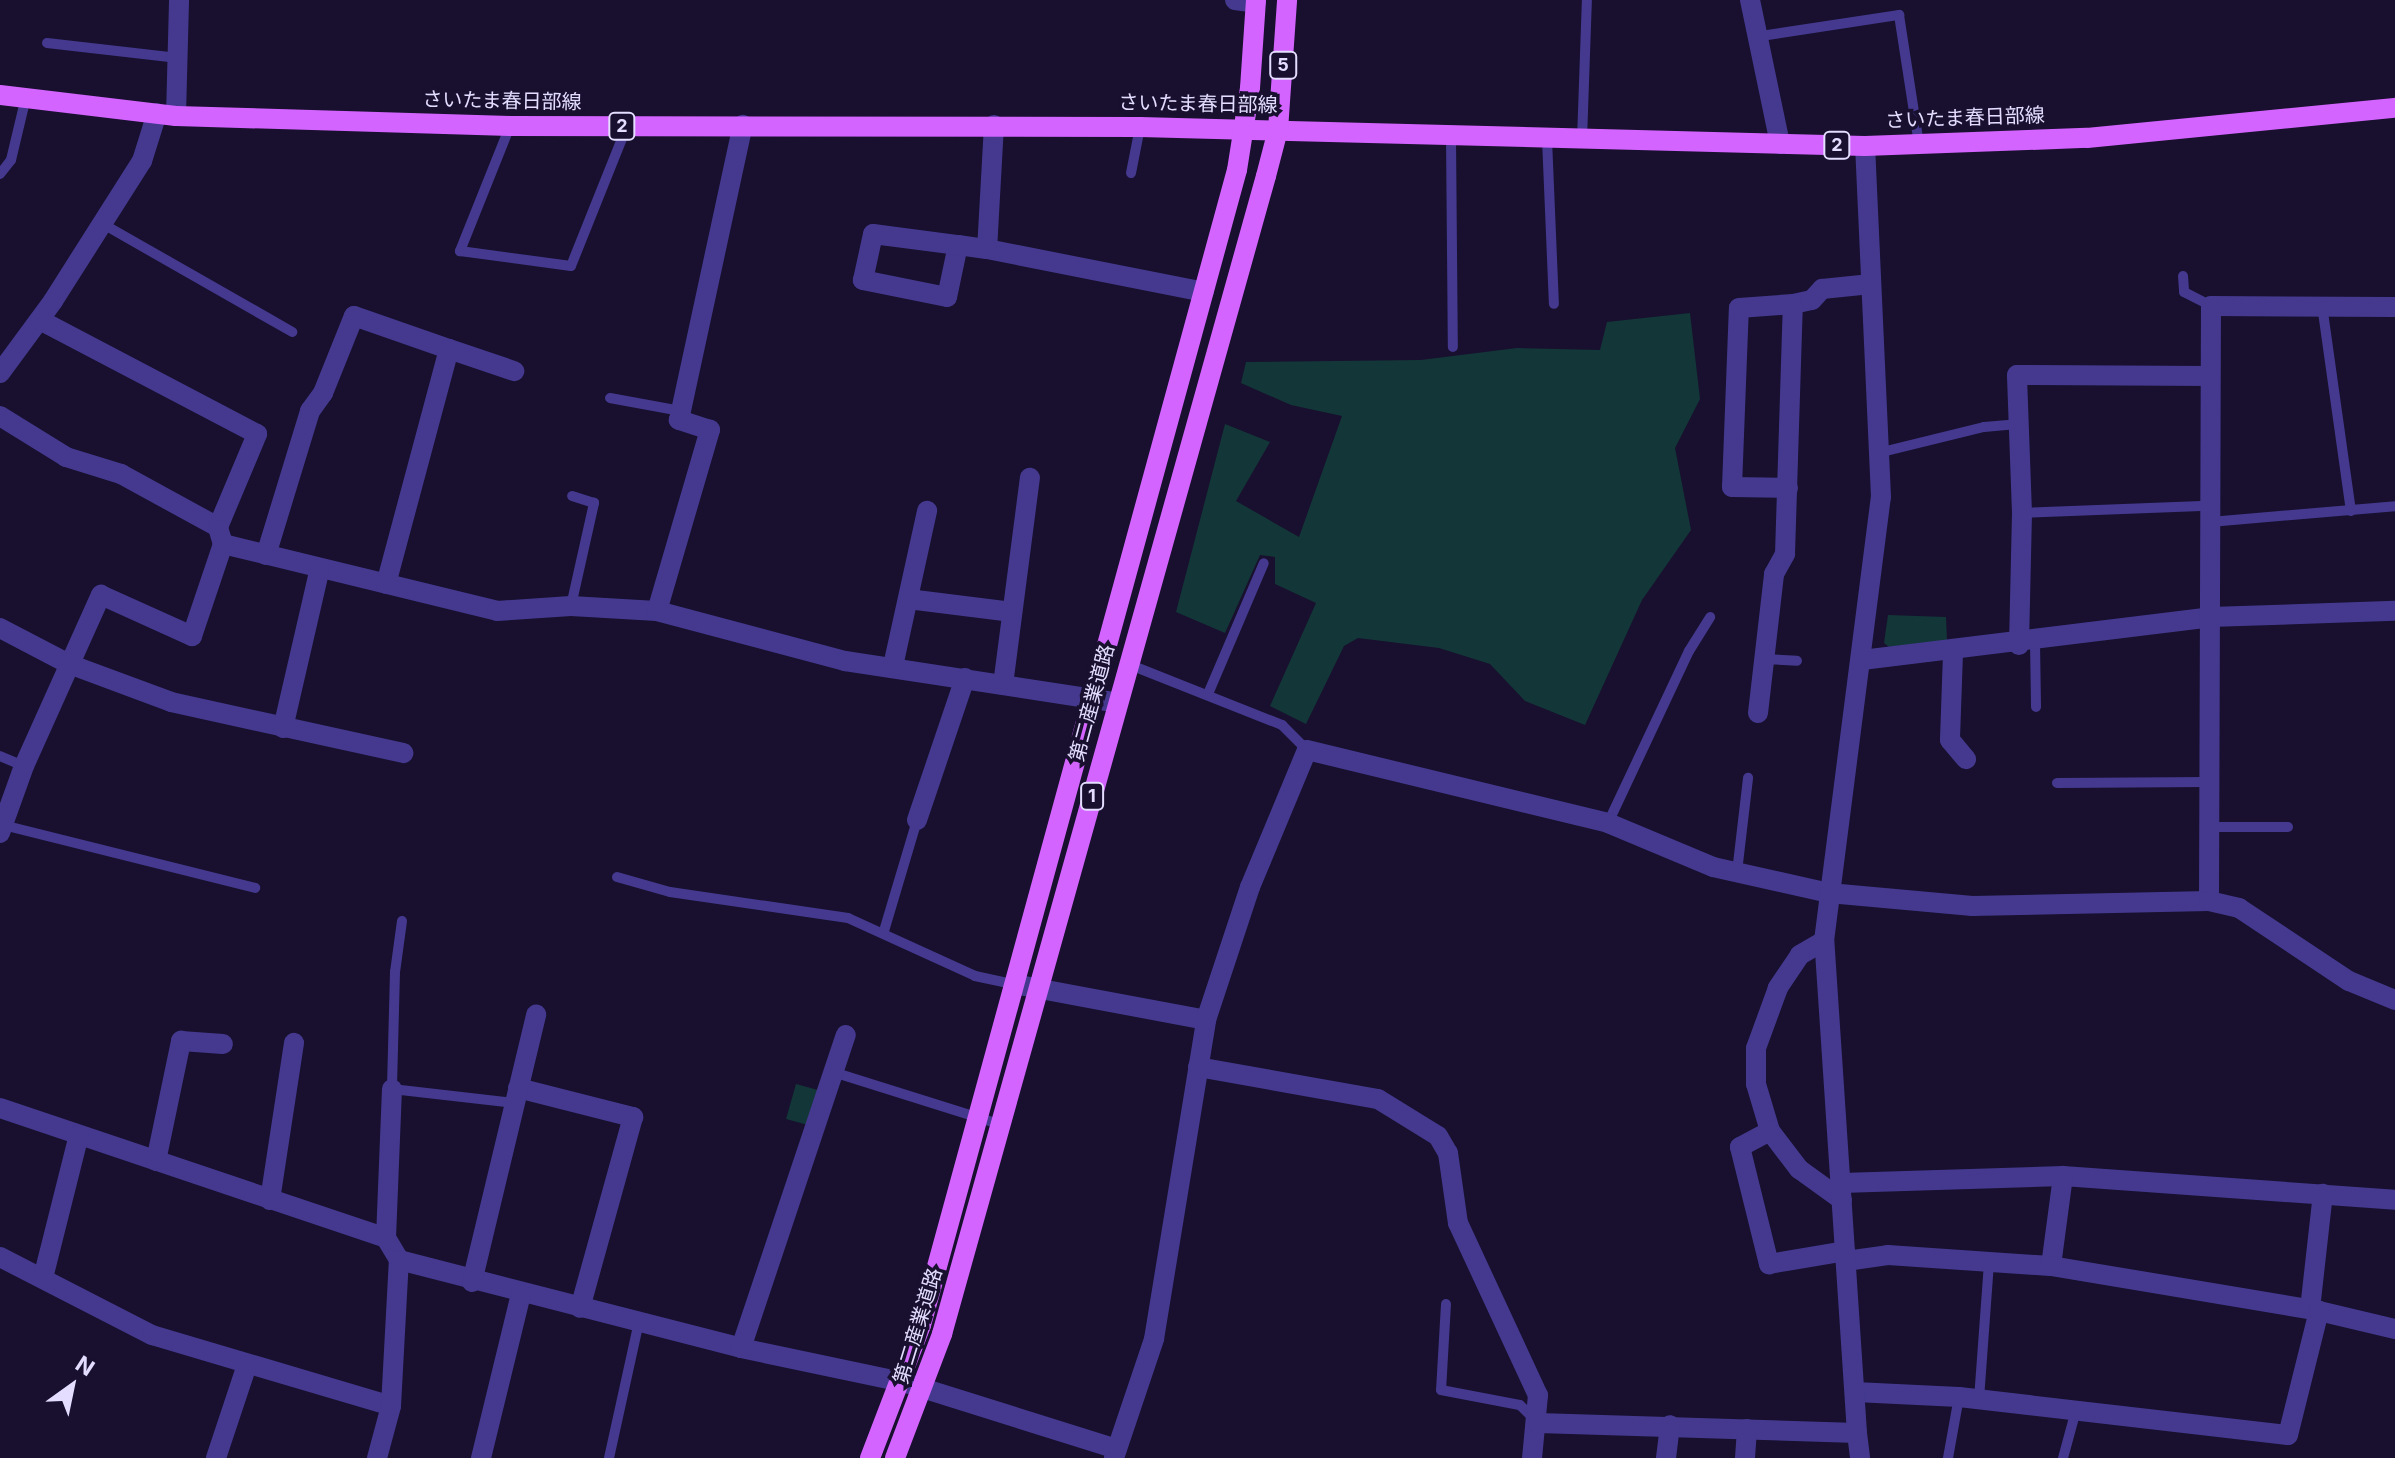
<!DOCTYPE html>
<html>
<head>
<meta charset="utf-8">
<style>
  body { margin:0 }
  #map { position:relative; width:2395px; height:1458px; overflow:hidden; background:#18102e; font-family:Inter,"Noto Sans JP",sans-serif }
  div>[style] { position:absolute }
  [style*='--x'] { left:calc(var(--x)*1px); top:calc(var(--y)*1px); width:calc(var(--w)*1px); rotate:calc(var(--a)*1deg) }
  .green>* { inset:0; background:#133638 }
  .service>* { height:10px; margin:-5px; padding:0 5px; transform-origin:5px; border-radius:5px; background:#44398f }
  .minor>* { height:20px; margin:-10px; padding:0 10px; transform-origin:10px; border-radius:10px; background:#44398f }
  .tertiary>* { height:20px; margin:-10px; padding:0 10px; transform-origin:10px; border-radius:10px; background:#44398f }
  .primary>* { height:20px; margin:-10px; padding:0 10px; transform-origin:10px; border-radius:10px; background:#d364ff }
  span { translate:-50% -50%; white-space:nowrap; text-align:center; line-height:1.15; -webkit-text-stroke:7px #18102e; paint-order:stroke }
  .shield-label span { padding:2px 6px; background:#18102e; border:2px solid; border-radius:6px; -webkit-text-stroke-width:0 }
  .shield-label { font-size:18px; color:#e4ddff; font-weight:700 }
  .street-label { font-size:20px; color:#e4ddff }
  .north { position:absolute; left:32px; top:1346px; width:80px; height:80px; -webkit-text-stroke:6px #18102e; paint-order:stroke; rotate:33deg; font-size:22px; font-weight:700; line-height:32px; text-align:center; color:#e4ddff }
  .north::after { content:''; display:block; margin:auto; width:28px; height:36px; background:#e4ddff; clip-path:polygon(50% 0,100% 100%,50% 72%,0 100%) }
</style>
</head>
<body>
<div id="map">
  <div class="green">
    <div style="clip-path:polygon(1690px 313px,1700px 399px,1675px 448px,1691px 530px,1642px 600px,1585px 725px,1525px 701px,1490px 664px,1439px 648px,1358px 638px,1344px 646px,1306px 724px,1270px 706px,1316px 603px,1275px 584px,1275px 557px,1260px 555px,1225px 633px,1176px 612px,1225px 424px,1270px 442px,1236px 501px,1299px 537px,1342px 416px,1291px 405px,1241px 383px,1246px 362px,1421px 360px,1517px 348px,1600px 350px,1607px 322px)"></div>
    <div style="clip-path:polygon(1888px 615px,1946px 617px,1947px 641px,1889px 647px,1884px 643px)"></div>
    <div style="clip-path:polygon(796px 1084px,818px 1090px,808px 1125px,786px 1119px)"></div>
  </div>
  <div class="service">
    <div style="--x:1761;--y:36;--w:140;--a:-8.7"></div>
    <div style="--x:1899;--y:15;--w:131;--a:81.2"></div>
    <div style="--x:47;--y:43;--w:132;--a:6.5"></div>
    <div style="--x:510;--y:126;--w:135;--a:111.8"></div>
    <div style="--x:460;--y:251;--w:112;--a:7.7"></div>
    <div style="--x:571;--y:266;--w:151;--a:-68.2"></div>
    <div style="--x:1451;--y:137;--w:210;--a:89.5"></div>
    <div style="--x:1547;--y:139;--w:165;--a:87.6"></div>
    <div style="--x:1582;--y:140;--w:140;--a:-88"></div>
    <div style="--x:1131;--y:173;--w:47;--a:-78.9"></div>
    <div style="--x:0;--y:174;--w:18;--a:-52"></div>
    <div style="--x:11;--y:160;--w:65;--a:-76.6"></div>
    <div style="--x:103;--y:224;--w:218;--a:29.7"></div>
    <div style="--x:2183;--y:276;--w:16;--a:86"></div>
    <div style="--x:2184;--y:292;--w:30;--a:27"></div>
    <div style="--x:2322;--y:305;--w:208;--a:82"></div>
    <div style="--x:610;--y:398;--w:72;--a:10.4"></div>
    <div style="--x:1878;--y:453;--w:109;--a:-13.8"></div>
    <div style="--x:1984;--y:427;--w:36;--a:-5"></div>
    <div style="--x:2022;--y:513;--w:186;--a:-2.2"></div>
    <div style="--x:2210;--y:522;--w:186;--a:-4.9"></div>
    <div style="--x:571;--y:606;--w:106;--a:-77.4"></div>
    <div style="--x:594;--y:503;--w:23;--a:-162"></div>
    <div style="--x:2035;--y:642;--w:65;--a:89.1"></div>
    <div style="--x:1764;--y:659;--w:33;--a:3"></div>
    <div style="--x:1128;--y:664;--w:166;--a:21.6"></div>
    <div style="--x:1282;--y:725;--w:35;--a:45"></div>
    <div style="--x:1208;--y:694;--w:142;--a:-66.9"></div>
    <div style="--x:0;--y:756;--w:26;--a:23"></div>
    <div style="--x:2057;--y:783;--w:151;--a:-0.4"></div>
    <div style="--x:1608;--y:823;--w:190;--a:-64.8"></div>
    <div style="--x:1689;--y:651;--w:40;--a:-58"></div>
    <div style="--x:3;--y:825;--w:260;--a:14"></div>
    <div style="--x:2208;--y:827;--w:80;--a:0"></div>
    <div style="--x:1737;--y:872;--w:95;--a:-83.3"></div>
    <div style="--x:617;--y:877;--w:55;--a:15.8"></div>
    <div style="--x:670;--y:892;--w:180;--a:8.3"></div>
    <div style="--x:848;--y:918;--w:140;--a:24.5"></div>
    <div style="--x:975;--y:976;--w:40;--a:12"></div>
    <div style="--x:402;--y:921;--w:51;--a:97.8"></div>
    <div style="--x:395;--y:972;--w:117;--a:91.5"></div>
    <div style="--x:392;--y:1089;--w:123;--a:6.5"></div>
    <div style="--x:884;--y:931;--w:116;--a:-73.4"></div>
    <div style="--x:833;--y:1072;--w:177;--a:17.4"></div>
    <div style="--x:1446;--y:1304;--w:86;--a:93.3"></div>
    <div style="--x:1441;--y:1390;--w:80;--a:10.8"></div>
    <div style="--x:1520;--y:1405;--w:23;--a:45"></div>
    <div style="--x:1979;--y:1399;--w:137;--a:-85.8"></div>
    <div style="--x:609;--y:1458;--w:139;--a:-77.6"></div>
    <div style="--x:1948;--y:1458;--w:62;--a:-79.8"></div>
    <div style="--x:2063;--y:1458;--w:50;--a:-74.8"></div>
  </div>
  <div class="minor">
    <div style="--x:1235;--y:0;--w:21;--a:8"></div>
    <div style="--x:1750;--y:0;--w:147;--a:78.2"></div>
    <div style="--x:176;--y:116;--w:116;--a:-88.5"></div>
    <div style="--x:994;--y:125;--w:124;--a:93.2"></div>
    <div style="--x:987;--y:249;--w:221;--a:11.2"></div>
    <div style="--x:958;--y:245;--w:53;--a:101.9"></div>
    <div style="--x:947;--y:297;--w:86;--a:-168.6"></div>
    <div style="--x:863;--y:280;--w:47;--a:-77.7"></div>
    <div style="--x:873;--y:234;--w:86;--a:7.4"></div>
    <div style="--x:958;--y:245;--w:29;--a:8"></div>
    <div style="--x:449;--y:349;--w:69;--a:18.7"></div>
    <div style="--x:0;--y:373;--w:89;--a:-53.6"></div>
    <div style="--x:53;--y:301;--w:166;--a:-57.6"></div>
    <div style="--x:142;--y:161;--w:50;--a:-72.6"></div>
    <div style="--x:0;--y:416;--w:78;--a:31.8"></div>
    <div style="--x:66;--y:457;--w:58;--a:17.2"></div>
    <div style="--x:121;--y:474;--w:111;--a:28.7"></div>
    <div style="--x:218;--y:527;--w:101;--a:-67.2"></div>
    <div style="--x:257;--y:434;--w:245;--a:-152.3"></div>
    <div style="--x:1788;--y:488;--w:56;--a:-179"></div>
    <div style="--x:1732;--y:487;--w:179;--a:-87.8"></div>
    <div style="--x:1739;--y:308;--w:54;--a:-4.2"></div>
    <div style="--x:1793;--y:304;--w:19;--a:-12"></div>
    <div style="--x:1812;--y:300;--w:15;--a:-48"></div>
    <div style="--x:1822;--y:289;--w:49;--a:-5.8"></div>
    <div style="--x:223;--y:544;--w:282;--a:13.7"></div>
    <div style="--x:497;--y:611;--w:74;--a:-3.9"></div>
    <div style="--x:571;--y:606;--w:86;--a:3.3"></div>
    <div style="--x:657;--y:611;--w:195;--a:14.9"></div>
    <div style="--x:845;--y:661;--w:276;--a:8.7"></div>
    <div style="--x:266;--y:555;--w:151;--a:-73"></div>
    <div style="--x:310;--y:411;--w:22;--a:-54"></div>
    <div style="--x:323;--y:393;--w:83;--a:-68.1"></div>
    <div style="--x:354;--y:316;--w:101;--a:19.2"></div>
    <div style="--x:449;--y:349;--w:243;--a:105"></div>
    <div style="--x:908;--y:599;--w:105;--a:7.1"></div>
    <div style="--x:657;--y:611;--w:189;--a:-73.7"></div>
    <div style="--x:710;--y:430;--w:33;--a:-162"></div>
    <div style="--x:679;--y:420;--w:302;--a:-77.8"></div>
    <div style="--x:0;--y:628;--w:78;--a:27.6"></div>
    <div style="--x:69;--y:664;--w:109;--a:20.4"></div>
    <div style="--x:171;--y:702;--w:238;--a:12.4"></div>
    <div style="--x:2019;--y:645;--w:132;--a:-88.7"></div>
    <div style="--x:2022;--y:513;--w:138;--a:-92.1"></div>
    <div style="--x:2017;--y:375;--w:193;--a:0.3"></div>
    <div style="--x:1953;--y:653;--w:87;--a:92"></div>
    <div style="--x:1950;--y:740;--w:25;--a:50"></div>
    <div style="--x:1862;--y:660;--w:351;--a:-7"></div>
    <div style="--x:2210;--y:617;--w:185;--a:-1.9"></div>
    <div style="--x:893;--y:666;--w:159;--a:-77.6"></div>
    <div style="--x:1003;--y:685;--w:209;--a:-82.6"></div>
    <div style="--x:1758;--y:713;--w:140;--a:-83.4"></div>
    <div style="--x:1774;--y:574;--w:23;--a:-61"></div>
    <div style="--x:1785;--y:554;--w:250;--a:-88.2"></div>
    <div style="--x:283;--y:728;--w:164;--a:-77"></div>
    <div style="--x:917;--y:820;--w:150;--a:-71.3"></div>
    <div style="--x:0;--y:833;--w:71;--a:-70.3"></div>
    <div style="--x:24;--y:766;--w:188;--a:-65.8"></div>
    <div style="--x:101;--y:595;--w:100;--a:24.3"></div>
    <div style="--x:192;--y:636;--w:97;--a:-71.4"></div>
    <div style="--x:223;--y:544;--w:14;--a:-107"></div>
    <div style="--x:2209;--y:901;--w:595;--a:-89.81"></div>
    <div style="--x:2211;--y:306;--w:184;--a:0.3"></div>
    <div style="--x:1824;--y:941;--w:28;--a:150"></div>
    <div style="--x:1800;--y:955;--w:40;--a:124"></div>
    <div style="--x:1778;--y:988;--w:64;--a:110.1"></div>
    <div style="--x:1756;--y:1048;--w:36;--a:90"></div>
    <div style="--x:1756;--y:1084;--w:49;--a:73.4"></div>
    <div style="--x:1770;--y:1131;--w:48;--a:52.7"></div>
    <div style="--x:1799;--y:1169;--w:53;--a:35.8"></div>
    <div style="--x:1014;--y:984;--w:195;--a:10.6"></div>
    <div style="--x:1198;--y:1067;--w:183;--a:10.1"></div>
    <div style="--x:1378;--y:1099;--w:70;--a:31.7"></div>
    <div style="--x:1438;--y:1136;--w:20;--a:60"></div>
    <div style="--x:1448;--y:1153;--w:71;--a:81.9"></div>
    <div style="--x:1458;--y:1223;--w:190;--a:65.1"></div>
    <div style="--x:1538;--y:1395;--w:63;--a:95.4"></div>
    <div style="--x:518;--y:1088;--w:119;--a:14.2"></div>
    <div style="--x:633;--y:1117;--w:198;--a:105.5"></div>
    <div style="--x:0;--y:1108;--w:407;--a:18.6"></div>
    <div style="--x:386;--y:1238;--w:26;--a:59"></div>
    <div style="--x:399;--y:1260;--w:353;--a:14.4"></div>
    <div style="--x:741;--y:1348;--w:166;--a:11.9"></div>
    <div style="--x:903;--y:1382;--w:224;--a:17.4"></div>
    <div style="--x:1770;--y:1131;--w:34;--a:152"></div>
    <div style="--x:1740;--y:1147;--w:121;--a:76.1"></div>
    <div style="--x:1769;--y:1264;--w:77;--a:-9.7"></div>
    <div style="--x:156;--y:1161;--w:123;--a:-78.2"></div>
    <div style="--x:181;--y:1041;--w:42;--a:4.1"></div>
    <div style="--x:1841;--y:1183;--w:222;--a:-1.8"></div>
    <div style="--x:2063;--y:1176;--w:333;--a:4.1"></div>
    <div style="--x:270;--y:1200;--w:159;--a:-81.3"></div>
    <div style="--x:386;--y:1238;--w:149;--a:-87.7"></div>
    <div style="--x:0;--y:1257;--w:171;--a:27.2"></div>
    <div style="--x:152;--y:1335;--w:249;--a:16.5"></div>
    <div style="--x:1846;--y:1261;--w:42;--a:-8.1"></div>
    <div style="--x:1888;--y:1255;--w:163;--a:3.9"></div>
    <div style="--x:2051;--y:1266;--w:91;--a:-82.4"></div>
    <div style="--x:2051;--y:1266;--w:272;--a:9.5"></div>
    <div style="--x:43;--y:1278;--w:147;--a:-75.9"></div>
    <div style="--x:472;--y:1282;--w:275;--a:-76.5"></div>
    <div style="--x:2310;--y:1309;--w:116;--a:-83.6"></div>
    <div style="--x:741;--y:1348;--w:330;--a:-71.5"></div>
    <div style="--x:1855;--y:1392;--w:104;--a:2.8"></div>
    <div style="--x:1959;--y:1397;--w:331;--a:6.6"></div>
    <div style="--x:2288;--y:1435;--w:128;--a:-76"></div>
    <div style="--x:2319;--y:1311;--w:78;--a:13.3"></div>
    <div style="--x:1538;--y:1423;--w:319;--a:1.8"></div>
    <div style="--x:1857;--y:1433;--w:25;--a:83"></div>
    <div style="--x:216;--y:1458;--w:98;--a:-71.6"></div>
    <div style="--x:377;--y:1458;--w:54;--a:-74.9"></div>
    <div style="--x:391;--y:1406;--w:146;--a:-86.9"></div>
    <div style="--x:481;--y:1458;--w:169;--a:-76.3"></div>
    <div style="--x:1114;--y:1458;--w:126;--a:-71.4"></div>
    <div style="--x:1154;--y:1339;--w:323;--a:-80.7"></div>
    <div style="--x:1206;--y:1020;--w:140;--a:-71.7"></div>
    <div style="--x:1250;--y:887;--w:148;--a:-67.4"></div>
    <div style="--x:1307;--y:750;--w:310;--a:13.6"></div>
    <div style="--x:1608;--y:823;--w:114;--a:22.7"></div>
    <div style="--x:1713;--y:867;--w:119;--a:12.6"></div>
    <div style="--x:1829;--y:893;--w:144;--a:5.2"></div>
    <div style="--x:1972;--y:906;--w:237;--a:-1.2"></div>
    <div style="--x:2209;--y:901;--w:31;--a:13"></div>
    <div style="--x:2239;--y:908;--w:132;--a:33.6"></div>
    <div style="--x:2349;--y:981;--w:50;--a:22.4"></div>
    <div style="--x:1666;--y:1458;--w:33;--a:-83"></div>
    <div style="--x:1745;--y:1458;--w:29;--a:-86"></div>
  </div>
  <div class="tertiary">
    <div style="--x:1857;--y:1433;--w:493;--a:-93.8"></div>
    <div style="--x:1824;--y:941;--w:448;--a:-82.7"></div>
    <div style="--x:1881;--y:497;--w:351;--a:-92.6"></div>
  </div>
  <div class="primary">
    <div style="--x:0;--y:95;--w:177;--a:6.8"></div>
    <div style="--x:176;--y:116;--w:334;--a:1.7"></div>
    <div style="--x:510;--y:126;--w:630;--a:0.09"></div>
    <div style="--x:1140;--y:127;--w:725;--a:1.5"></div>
    <div style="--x:1865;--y:146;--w:222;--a:-2.1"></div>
    <div style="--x:2087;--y:138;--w:309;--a:-5.6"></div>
    <div style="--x:870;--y:1458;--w:142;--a:-69"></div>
    <div style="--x:921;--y:1325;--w:1197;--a:-74.7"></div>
    <div style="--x:1237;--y:170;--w:83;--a:-81"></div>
    <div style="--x:1250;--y:88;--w:88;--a:-86.1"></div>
    <div style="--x:895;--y:1458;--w:133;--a:-69.2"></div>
    <div style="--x:942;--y:1334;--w:1202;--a:-74.37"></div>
    <div style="--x:1266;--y:176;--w:48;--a:-75.4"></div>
    <div style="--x:1278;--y:130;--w:130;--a:-86"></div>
  </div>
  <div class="shield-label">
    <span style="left:1283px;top:65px">5</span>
    <span style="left:622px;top:126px">2</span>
    <span style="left:1837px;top:145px">2</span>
    <span style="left:1092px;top:796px">1</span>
  </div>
  <div class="street-label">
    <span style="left:502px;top:101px;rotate:1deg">さいたま春日部線</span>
    <span style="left:1198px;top:104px;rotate:1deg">さいたま春日部線</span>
    <span style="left:1965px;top:118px;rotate:-2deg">さいたま春日部線</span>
    <span style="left:1092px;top:703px;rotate:-75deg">第二産業道路</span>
    <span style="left:918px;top:1326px;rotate:-73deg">第二産業道路</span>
  </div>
  <div class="north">N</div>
</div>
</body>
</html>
